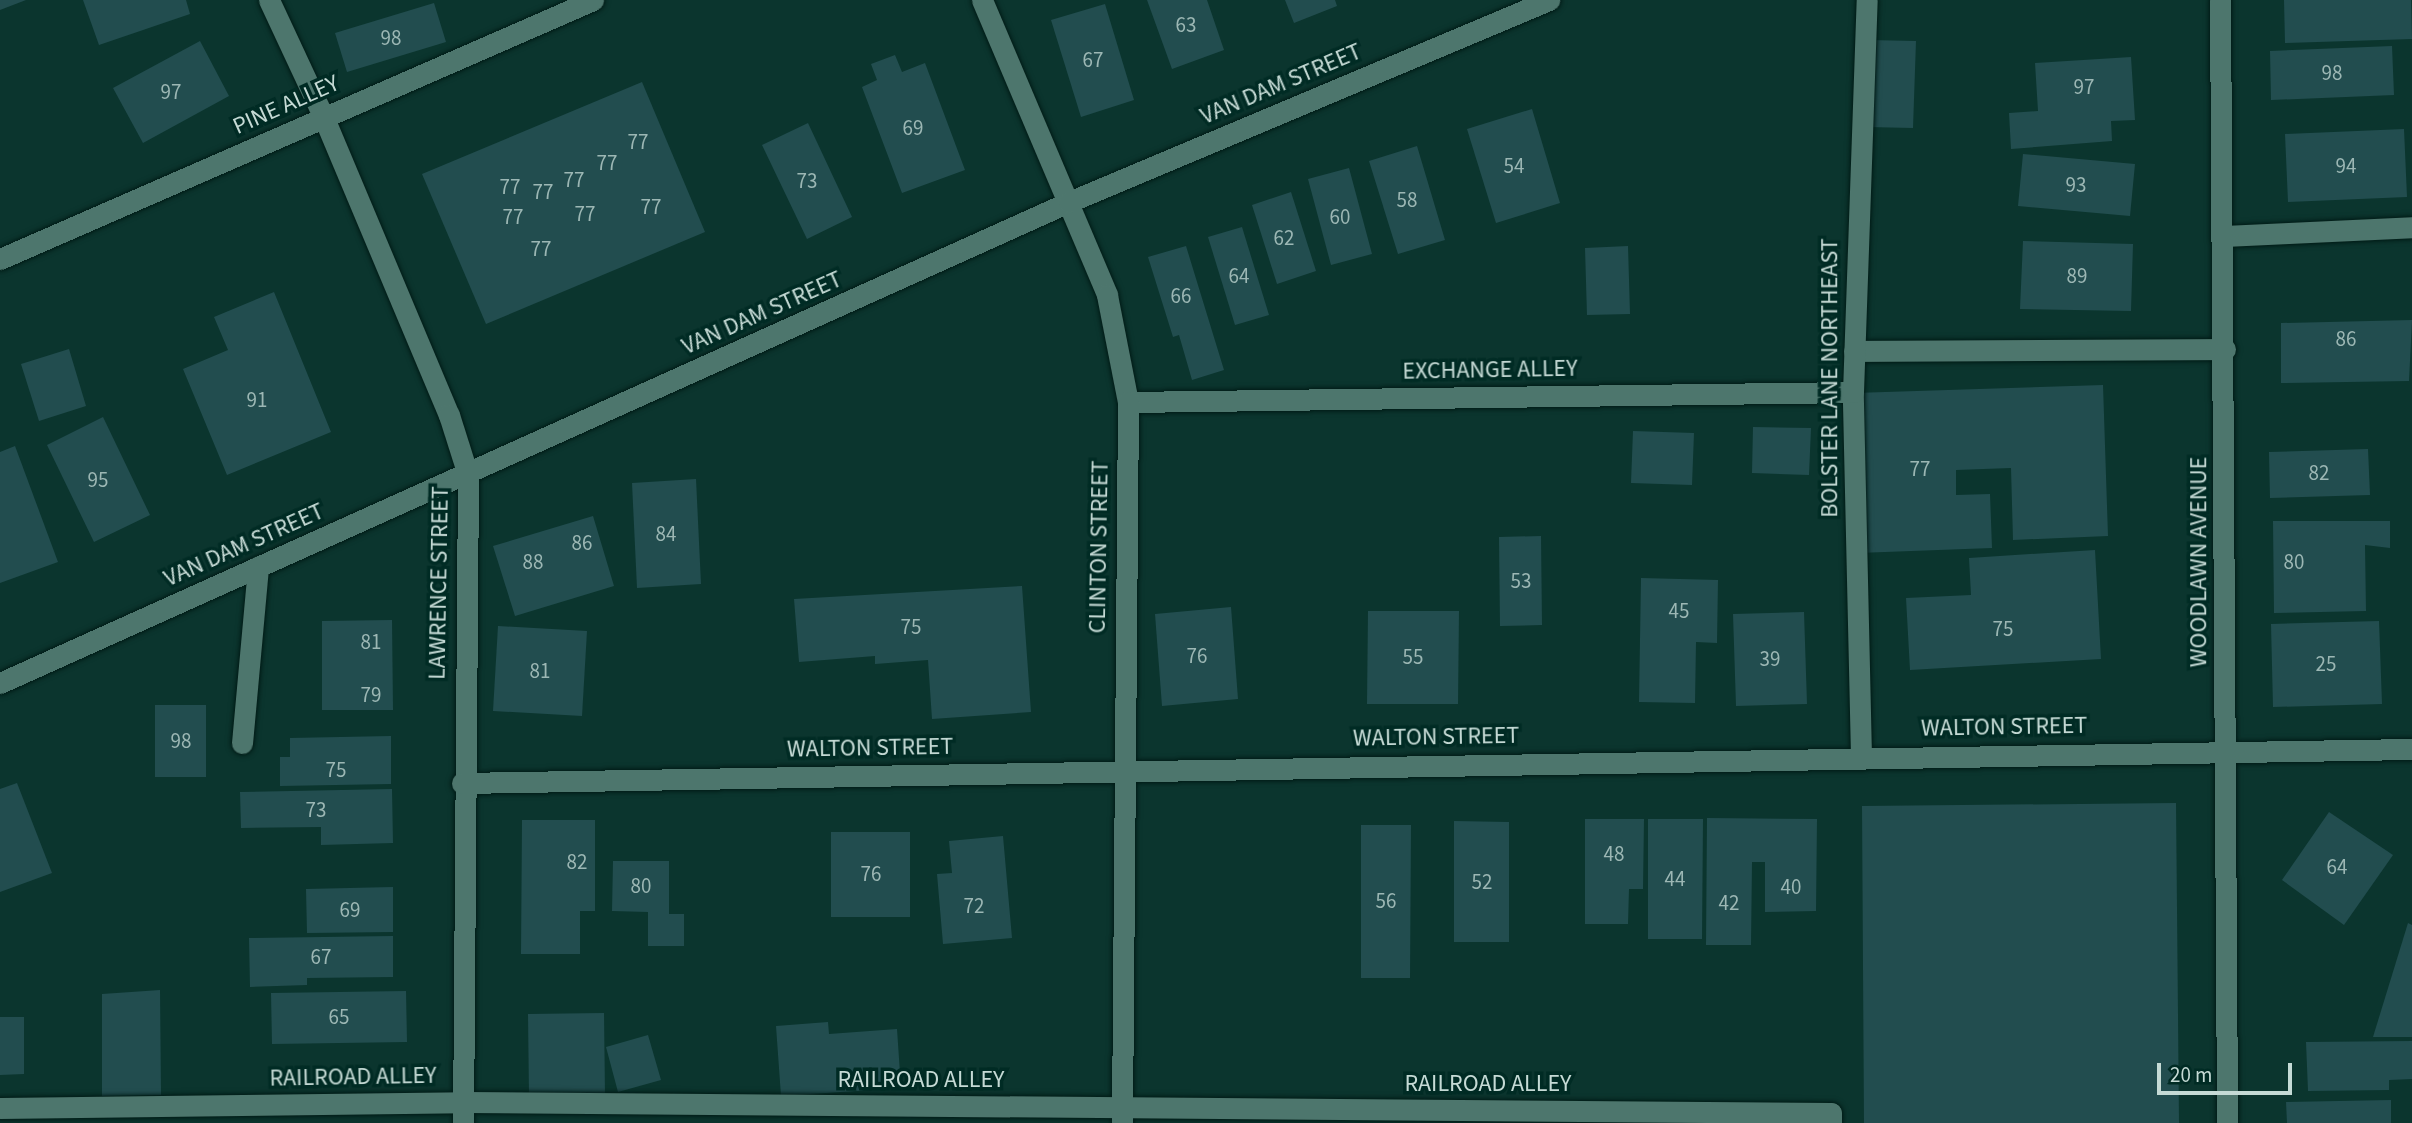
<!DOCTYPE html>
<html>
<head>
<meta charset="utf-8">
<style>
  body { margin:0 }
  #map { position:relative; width:2412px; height:1123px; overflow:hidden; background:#0b352e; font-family:"Source Sans 3",sans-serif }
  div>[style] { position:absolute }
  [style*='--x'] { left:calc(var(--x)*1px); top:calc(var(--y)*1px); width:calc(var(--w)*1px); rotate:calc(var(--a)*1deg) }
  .building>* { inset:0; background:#224d4f }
  .roads { filter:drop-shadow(0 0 2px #001b16) drop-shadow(0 0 2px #001b16) }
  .service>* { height:21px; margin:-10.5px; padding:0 10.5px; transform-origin:10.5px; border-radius:10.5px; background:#4d766d }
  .minor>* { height:21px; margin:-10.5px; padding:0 10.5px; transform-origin:10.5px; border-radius:10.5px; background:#4d766d }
  .tertiary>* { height:21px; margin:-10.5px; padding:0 10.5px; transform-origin:10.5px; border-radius:10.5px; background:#4d766d }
  .secondary>* { height:21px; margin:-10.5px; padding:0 10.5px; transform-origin:10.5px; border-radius:10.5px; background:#4d766d }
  span { translate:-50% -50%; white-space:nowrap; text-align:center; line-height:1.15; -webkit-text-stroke:7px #002b24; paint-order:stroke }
  .number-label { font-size:21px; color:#9cb7b4 }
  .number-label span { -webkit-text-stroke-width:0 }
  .street-label { font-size:24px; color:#c5dad5 }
  .scale { position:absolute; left:2157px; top:1063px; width:135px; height:32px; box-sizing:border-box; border:4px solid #c5dad5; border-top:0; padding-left:9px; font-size:21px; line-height:24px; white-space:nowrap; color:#c5dad5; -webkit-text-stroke:5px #002b24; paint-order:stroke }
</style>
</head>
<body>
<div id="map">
  <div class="building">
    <div style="clip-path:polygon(0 0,26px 0,0 10px)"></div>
    <div style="clip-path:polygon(83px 0,186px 0,190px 14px,99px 45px)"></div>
    <div style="clip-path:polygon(1147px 0,1207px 0,1224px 50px,1172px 69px)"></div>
    <div style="clip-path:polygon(1285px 0,1335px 0,1337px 6px,1294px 23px)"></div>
    <div style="clip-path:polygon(2284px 0,2411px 0,2412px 39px,2285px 43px)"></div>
    <div style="clip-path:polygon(434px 3px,446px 42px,347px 72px,335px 33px)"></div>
    <div style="clip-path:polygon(1105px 4px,1134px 100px,1081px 117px,1051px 20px)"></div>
    <div style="clip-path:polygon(1868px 40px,1916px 41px,1913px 128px,1867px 127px)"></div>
    <div style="clip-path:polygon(200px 41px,229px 96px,143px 143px,113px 88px)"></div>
    <div style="clip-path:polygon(2392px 46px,2394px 95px,2271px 100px,2270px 51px)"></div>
    <div style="clip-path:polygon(895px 55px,902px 72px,925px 63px,965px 170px,902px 193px,862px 87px,877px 80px,871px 64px)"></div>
    <div style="clip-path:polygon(2131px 57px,2135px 120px,2111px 121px,2112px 141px,2011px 149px,2009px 113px,2038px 111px,2035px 63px)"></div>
    <div style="clip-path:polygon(642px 82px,705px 232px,486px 324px,422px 174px)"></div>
    <div style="clip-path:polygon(1532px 109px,1560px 203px,1496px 223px,1467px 129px)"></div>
    <div style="clip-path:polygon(808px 123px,852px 217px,807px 239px,762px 145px)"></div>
    <div style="clip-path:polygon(2404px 129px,2407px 197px,2288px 202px,2285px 134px)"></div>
    <div style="clip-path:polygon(1417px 146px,1445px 240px,1398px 254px,1369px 161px)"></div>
    <div style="clip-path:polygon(2023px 154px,2135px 164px,2130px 216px,2018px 206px)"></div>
    <div style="clip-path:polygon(1349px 168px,1372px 254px,1331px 265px,1308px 179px)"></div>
    <div style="clip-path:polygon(1291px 192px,1316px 271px,1277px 284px,1252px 205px)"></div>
    <div style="clip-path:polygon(1242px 227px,1269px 315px,1235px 325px,1208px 237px)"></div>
    <div style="clip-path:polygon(2023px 241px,2133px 244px,2131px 311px,2020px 309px)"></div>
    <div style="clip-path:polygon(1186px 246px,1224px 370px,1192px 380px,1179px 335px,1173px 337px,1148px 257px)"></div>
    <div style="clip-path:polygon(1628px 246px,1630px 314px,1587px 315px,1585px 248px)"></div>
    <div style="clip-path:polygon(274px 292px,331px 432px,227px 475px,183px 369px,228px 350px,214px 317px)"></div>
    <div style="clip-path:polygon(2412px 320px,2409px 381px,2281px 383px,2281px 323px)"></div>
    <div style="clip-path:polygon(69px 349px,86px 406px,39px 421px,21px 364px)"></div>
    <div style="clip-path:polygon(2103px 385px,2108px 536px,2013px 540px,2011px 468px,1956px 470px,1956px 495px,1990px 494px,1992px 548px,1858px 553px,1854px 393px)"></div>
    <div style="clip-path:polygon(103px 417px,150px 515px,94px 542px,47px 445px)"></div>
    <div style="clip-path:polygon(1753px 427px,1811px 428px,1809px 475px,1752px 473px)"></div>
    <div style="clip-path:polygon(1633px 431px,1694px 433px,1692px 485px,1631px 483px)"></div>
    <div style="clip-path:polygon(15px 446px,58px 562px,0 583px,0 452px)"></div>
    <div style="clip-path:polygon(2368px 449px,2370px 495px,2270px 498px,2269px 452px)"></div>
    <div style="clip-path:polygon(696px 479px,701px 584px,637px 588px,632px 483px)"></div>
    <div style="clip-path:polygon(593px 516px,614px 586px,515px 616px,493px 546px)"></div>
    <div style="clip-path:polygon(2273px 521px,2390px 521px,2390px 548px,2365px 545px,2366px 611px,2274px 613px)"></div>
    <div style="clip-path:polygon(1541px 536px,1542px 625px,1500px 626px,1499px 537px)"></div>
    <div style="clip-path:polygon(2095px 550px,2101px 659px,1910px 670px,1906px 598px,1971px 595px,1969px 558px)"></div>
    <div style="clip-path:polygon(1641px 578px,1718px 580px,1717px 643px,1696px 642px,1695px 703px,1639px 702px)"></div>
    <div style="clip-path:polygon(1022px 586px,1031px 712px,932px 719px,928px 660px,875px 664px,875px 656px,799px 662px,794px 599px)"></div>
    <div style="clip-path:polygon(1231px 607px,1238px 699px,1162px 706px,1155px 614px)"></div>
    <div style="clip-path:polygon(1368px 611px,1459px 611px,1458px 704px,1367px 704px)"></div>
    <div style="clip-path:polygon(1804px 612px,1807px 704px,1736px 706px,1733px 614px)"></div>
    <div style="clip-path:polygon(392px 620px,393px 710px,322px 710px,322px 621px)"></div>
    <div style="clip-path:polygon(2379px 621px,2382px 704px,2273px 707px,2271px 624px)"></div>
    <div style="clip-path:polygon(498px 626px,587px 631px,582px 716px,493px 711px)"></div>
    <div style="clip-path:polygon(155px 705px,206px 705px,206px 777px,155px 777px)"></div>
    <div style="clip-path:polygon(391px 736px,391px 784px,280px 786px,280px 757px,290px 757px,290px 738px)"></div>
    <div style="clip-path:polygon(17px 783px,52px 873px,0 892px,0 789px)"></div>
    <div style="clip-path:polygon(392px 789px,393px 843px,321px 845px,321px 827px,241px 828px,240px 792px)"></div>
    <div style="clip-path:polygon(2176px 803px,2179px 1123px,1864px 1123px,1862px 806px)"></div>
    <div style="clip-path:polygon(2329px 812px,2393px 855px,2344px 925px,2282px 880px)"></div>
    <div style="clip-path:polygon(1707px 818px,1817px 819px,1816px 911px,1765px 912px,1765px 862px,1752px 862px,1751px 945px,1706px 945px)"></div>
    <div style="clip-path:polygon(1585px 819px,1644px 819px,1643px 889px,1629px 889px,1628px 924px,1585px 924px)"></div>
    <div style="clip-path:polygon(1648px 819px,1703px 819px,1702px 939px,1648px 939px)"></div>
    <div style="clip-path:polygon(522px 820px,595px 820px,595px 911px,580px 911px,580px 954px,521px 954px)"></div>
    <div style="clip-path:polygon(1454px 821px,1509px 822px,1509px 942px,1454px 942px)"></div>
    <div style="clip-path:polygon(1361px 825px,1411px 825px,1410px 978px,1361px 978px)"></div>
    <div style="clip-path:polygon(831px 832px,910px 832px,910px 917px,831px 917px)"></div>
    <div style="clip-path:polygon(1003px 836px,1012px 938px,943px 944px,937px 874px,952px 873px,949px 841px)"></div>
    <div style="clip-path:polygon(613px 861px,669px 861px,669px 914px,684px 914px,684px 946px,648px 946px,648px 912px,612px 911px)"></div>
    <div style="clip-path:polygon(393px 887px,393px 932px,307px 933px,306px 889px)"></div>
    <div style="clip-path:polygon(2408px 923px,2412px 925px,2412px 1037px,2373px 1037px)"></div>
    <div style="clip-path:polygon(393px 936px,393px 977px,307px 978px,307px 985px,250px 987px,249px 938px)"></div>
    <div style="clip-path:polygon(160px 990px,161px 1095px,102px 1096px,102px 994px)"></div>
    <div style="clip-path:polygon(406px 991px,407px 1042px,272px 1044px,271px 993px)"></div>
    <div style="clip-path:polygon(604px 1013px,605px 1094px,529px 1096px,528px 1014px)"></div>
    <div style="clip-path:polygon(0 1017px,24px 1017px,24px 1074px,0 1075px)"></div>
    <div style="clip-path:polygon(828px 1022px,829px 1034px,897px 1029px,901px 1088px,781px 1096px,776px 1026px)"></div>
    <div style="clip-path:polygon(648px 1035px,661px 1080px,618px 1092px,606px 1047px)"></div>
    <div style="clip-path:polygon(2412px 1041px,2412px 1079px,2389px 1080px,2389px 1090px,2308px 1091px,2306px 1042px)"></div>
    <div style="clip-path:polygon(2391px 1100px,2391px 1123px,2287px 1123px,2286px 1102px)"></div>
  </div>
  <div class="roads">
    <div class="service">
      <div style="--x:2224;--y:236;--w:188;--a:-2.7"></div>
      <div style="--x:1854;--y:351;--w:371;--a:-0.3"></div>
      <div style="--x:1128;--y:402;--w:725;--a:-0.79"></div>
      <div style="--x:0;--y:1108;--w:464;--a:-0.7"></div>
      <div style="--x:464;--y:1102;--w:1367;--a:0.46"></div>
      <div style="--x:1831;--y:1113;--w:10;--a:90"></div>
    </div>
    <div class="minor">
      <div style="--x:269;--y:0;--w:130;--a:65"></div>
      <div style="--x:324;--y:118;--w:322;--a:67.2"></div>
      <div style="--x:449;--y:415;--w:63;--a:72.4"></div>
      <div style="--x:468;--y:475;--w:648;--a:90.44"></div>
      <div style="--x:2220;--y:0;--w:1123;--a:89.64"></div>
      <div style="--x:0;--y:259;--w:647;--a:-23.59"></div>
      <div style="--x:242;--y:743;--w:177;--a:-84.8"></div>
      <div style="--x:1861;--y:756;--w:364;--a:-91.3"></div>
      <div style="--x:1853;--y:392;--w:392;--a:-88"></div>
      <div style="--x:462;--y:783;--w:1950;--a:-1"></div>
    </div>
    <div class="tertiary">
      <div style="--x:982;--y:0;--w:320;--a:67"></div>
      <div style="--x:1107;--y:295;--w:109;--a:78.9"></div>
      <div style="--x:1128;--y:402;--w:721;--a:90.48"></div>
    </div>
    <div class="secondary">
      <div style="--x:0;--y:683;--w:1172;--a:-24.23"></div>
      <div style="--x:1069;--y:202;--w:521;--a:-22.82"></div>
    </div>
  </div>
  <div class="number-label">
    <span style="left:1186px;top:25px">63</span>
    <span style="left:391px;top:38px">98</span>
    <span style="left:1093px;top:60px">67</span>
    <span style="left:2332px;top:73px">98</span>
    <span style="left:2084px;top:87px">97</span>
    <span style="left:171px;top:92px">97</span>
    <span style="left:913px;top:128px">69</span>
    <span style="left:638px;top:142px">77</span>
    <span style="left:607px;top:163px">77</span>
    <span style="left:1514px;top:166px">54</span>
    <span style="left:2346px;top:166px">94</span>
    <span style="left:574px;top:180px">77</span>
    <span style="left:807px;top:181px">73</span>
    <span style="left:2076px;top:185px">93</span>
    <span style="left:510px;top:187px">77</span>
    <span style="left:543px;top:192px">77</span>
    <span style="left:1407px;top:200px">58</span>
    <span style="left:651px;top:207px">77</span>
    <span style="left:585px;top:214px">77</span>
    <span style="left:513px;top:217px">77</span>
    <span style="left:1340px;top:217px">60</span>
    <span style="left:1284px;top:238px">62</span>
    <span style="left:541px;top:249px">77</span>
    <span style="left:1239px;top:276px">64</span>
    <span style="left:2077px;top:276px">89</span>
    <span style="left:1181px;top:296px">66</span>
    <span style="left:2346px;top:339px">86</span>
    <span style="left:257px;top:400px">91</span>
    <span style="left:1920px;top:469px">77</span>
    <span style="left:2319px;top:473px">82</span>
    <span style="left:98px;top:480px">95</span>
    <span style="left:666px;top:534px">84</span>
    <span style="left:582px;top:543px">86</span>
    <span style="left:533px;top:562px">88</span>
    <span style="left:2294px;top:562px">80</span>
    <span style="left:1521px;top:581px">53</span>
    <span style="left:1679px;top:611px">45</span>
    <span style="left:911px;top:627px">75</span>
    <span style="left:2003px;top:629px">75</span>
    <span style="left:371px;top:642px">81</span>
    <span style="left:1197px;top:656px">76</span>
    <span style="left:1413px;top:657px">55</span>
    <span style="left:1770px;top:659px">39</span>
    <span style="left:2326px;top:664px">25</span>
    <span style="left:540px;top:671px">81</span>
    <span style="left:371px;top:695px">79</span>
    <span style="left:181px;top:741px">98</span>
    <span style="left:336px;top:770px">75</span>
    <span style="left:316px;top:810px">73</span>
    <span style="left:1614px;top:854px">48</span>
    <span style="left:577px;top:862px">82</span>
    <span style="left:2337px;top:867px">64</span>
    <span style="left:871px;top:874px">76</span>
    <span style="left:1675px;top:879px">44</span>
    <span style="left:1482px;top:882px">52</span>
    <span style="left:641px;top:886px">80</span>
    <span style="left:1791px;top:887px">40</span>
    <span style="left:1386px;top:901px">56</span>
    <span style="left:1729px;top:903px">42</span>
    <span style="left:974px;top:906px">72</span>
    <span style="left:350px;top:910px">69</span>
    <span style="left:321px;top:957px">67</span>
    <span style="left:339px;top:1017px">65</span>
  </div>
  <div class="street-label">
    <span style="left:1281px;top:84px;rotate:-23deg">VAN DAM STREET</span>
    <span style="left:286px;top:105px;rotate:-24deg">PINE ALLEY</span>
    <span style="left:762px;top:313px;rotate:-24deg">VAN DAM STREET</span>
    <span style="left:1490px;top:370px;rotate:-1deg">EXCHANGE ALLEY</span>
    <span style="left:1830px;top:378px;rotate:-90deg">BOLSTER LANE NORTHEAST</span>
    <span style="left:244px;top:545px;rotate:-24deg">VAN DAM STREET</span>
    <span style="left:1099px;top:547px;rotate:-89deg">CLINTON STREET</span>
    <span style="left:2199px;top:562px;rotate:-90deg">WOODLAWN AVENUE</span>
    <span style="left:439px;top:583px;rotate:-89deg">LAWRENCE STREET</span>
    <span style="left:2004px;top:727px;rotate:-1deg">WALTON STREET</span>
    <span style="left:1436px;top:737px;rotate:-1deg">WALTON STREET</span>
    <span style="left:870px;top:748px;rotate:-1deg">WALTON STREET</span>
    <span style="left:353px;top:1077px;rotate:-1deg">RAILROAD ALLEY</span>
    <span style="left:921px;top:1080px">RAILROAD ALLEY</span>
    <span style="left:1488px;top:1084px">RAILROAD ALLEY</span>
  </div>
  <div class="scale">20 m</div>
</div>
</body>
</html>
